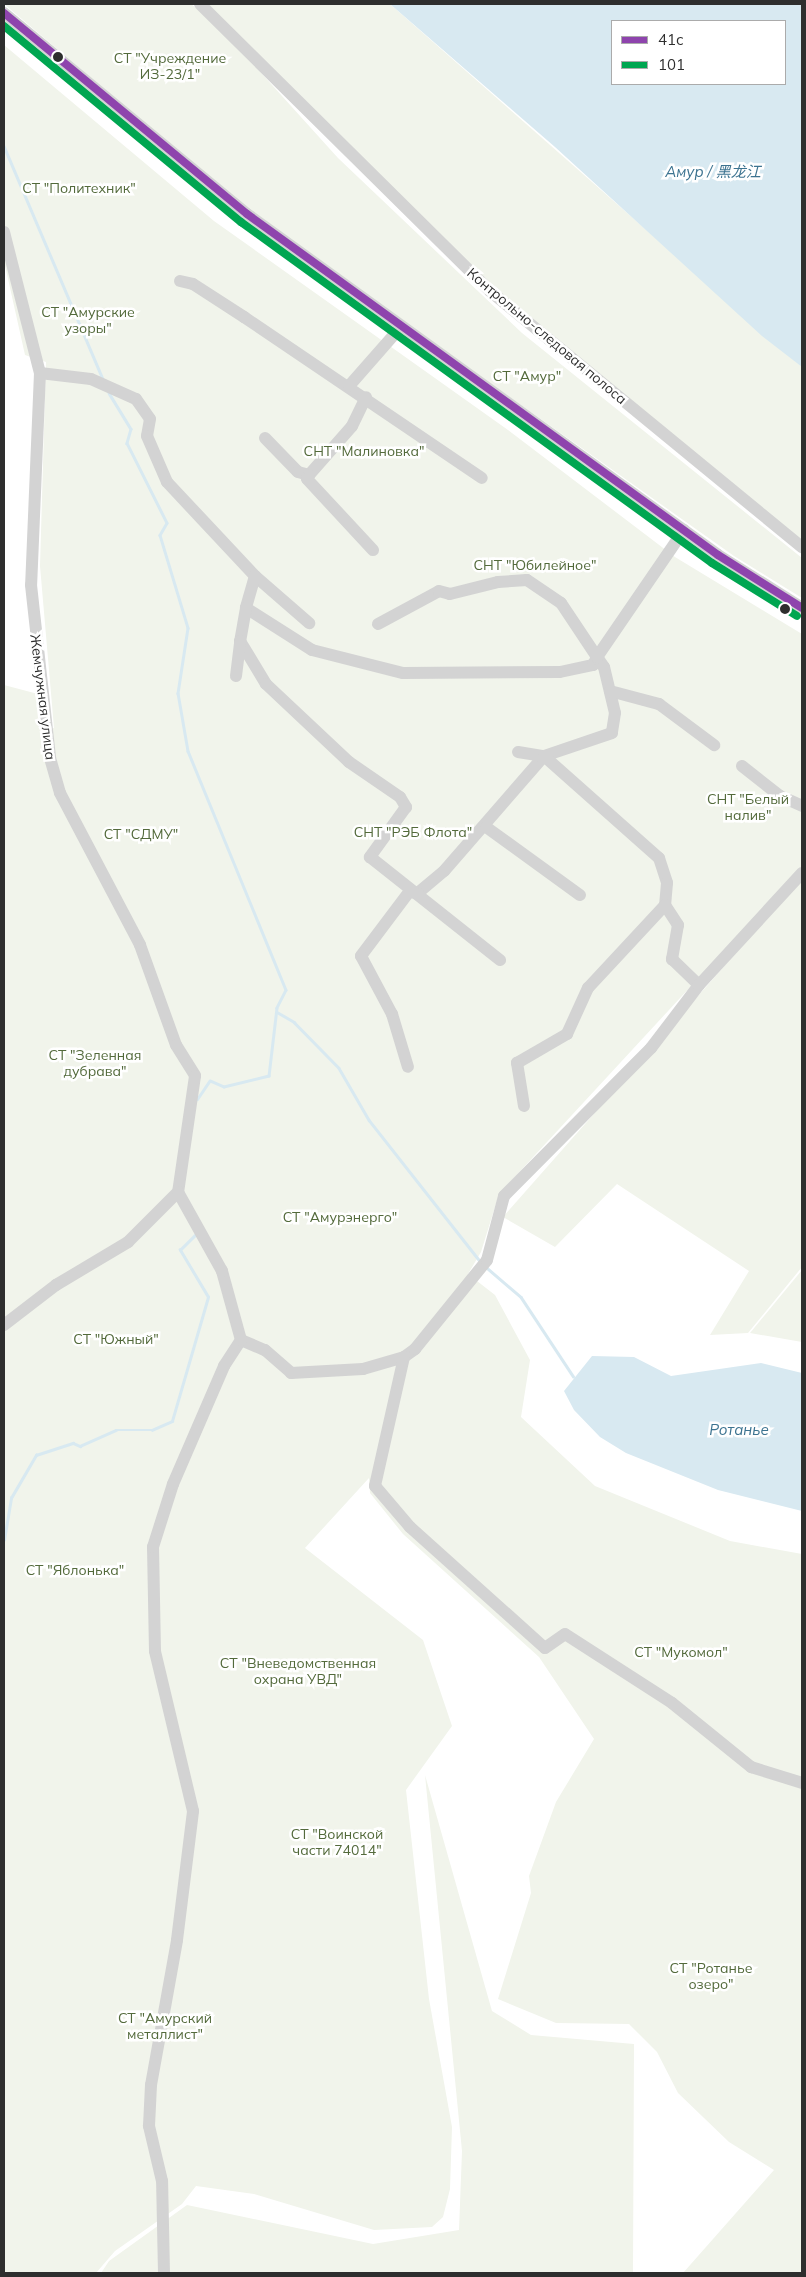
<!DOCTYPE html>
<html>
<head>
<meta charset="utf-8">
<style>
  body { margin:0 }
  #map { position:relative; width:806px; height:2277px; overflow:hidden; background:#fff; font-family:Mulish,"Noto Sans SC",sans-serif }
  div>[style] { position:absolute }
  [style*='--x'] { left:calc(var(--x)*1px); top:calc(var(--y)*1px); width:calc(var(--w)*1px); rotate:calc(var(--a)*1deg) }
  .green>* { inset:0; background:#f1f4eb }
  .water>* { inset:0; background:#d8e9f1 }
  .stream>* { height:2.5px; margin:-1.25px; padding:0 1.25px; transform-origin:1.25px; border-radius:1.25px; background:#d8e9f1 }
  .minor>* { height:12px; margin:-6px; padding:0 6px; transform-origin:6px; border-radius:6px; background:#d3d3d3 }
  .bus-1>* { height:8px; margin:-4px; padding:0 4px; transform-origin:4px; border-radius:4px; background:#8e44ad }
  .bus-2>* { height:8px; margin:-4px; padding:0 4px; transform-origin:4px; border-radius:4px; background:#00a651 }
  .dots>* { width:14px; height:14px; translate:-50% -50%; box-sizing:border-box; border:2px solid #fff; border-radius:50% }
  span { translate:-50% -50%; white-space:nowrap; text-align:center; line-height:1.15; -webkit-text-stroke:5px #fff; paint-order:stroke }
  .park-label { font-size:14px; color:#536a3b }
  .street-label { font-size:14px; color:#2e2e2e }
  .water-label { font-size:15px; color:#3c7390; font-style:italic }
  .frame { position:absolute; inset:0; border:5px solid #2e2e2e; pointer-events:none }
  .legend { position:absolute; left:611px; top:20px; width:175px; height:65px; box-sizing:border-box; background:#fff; border:1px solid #ababab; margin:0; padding:6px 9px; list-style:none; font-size:15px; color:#2e2e2e }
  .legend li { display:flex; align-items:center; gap:10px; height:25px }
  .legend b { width:25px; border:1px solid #ababab }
</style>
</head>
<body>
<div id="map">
  <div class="green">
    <div style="clip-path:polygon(4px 4px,191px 4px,218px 25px,338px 158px,522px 333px,802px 558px,802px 598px,734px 556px,257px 218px)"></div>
    <div style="clip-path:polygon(205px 4px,390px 4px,802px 367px,802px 553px,580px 372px)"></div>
    <div style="clip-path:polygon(4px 45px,214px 221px,508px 430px,675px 557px,802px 634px,802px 866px,499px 1194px,481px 1252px,468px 1274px,495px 1295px,530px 1360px,521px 1417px,595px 1486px,730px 1541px,802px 1554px,802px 2273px,683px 2273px,774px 2170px,729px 2142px,678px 2093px,657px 2052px,629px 2024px,556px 2023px,498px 1999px,531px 1893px,529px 1876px,556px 1802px,594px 1739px,539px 1657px,403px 1534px,370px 1493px,369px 1478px,305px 1548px,423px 1640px,452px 1726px,406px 1790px,429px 1999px,452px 2127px,450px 2189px,443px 2217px,432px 2227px,374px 2230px,254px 2194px,196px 2186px,182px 2204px,115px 2251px,96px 2273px,4px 2273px,4px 685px,38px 694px,43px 730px,54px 728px,40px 566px,46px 362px,25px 355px,4px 261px)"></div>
    <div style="clip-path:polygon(802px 878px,802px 1267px,748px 1333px,710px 1335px,749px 1271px,617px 1184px,555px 1247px,503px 1217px)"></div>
    <div style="clip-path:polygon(802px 1270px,802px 1342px,750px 1333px)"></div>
    <div style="clip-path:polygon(425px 1775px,492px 2011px,531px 2035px,634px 2044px,633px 2273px,101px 2273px,109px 2261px,187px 2205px,373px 2244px,459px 2230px,462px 2151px)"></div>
  </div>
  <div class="water">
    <div style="clip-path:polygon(evenodd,390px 4px,802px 4px,802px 367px,762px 336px,555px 147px,390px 4px,612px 21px,785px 21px,785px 84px,612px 84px,612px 21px)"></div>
    <div style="clip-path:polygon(592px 1356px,634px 1357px,671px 1376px,761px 1363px,802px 1373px,802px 1511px,718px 1490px,626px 1453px,600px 1437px,574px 1410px,564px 1391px)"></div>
  </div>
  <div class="stream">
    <div style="--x:4;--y:146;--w:253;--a:67"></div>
    <div style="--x:109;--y:393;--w:42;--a:58.6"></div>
    <div style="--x:131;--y:429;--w:15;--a:106"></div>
    <div style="--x:127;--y:443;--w:89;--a:63.4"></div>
    <div style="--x:167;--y:523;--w:14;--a:120"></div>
    <div style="--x:160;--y:535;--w:97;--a:73.2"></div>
    <div style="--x:188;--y:628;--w:66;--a:98.7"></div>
    <div style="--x:178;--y:693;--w:59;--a:80.2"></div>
    <div style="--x:188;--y:751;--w:258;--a:67.7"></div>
    <div style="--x:286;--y:990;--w:20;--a:117"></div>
    <div style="--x:277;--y:1008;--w:68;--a:96.7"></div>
    <div style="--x:269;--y:1076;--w:46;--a:166.3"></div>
    <div style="--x:224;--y:1087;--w:15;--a:-157"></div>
    <div style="--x:210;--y:1081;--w:22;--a:124"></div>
    <div style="--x:277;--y:1012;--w:20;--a:30"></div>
    <div style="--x:294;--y:1022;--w:64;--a:45.6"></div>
    <div style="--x:339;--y:1068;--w:60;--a:60"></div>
    <div style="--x:369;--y:1120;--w:179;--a:51.8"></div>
    <div style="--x:486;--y:1267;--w:46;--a:40.6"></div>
    <div style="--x:521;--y:1297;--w:95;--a:56.6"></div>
    <div style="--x:4;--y:1540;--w:43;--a:-80.5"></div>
    <div style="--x:11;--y:1498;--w:50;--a:-59.8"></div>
    <div style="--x:36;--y:1455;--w:39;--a:-18"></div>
    <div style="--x:73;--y:1443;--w:8;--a:23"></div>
    <div style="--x:80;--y:1446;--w:39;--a:-24"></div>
    <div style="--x:116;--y:1430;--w:36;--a:0"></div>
    <div style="--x:152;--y:1430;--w:22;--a:-24"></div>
    <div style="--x:172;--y:1421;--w:129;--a:-73.8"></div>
    <div style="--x:208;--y:1297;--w:55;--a:-120.8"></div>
    <div style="--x:180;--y:1250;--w:24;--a:-45"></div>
  </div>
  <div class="minor">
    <div style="--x:200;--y:4;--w:408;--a:44.7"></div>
    <div style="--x:490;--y:291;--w:404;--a:39.4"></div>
    <div style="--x:4;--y:13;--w:315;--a:39.6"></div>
    <div style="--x:247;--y:214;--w:581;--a:35.9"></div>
    <div style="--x:718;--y:555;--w:99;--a:32.2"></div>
    <div style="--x:4;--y:232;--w:146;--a:75.7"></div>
    <div style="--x:40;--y:373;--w:212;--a:92.4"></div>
    <div style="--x:31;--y:585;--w:174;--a:83.7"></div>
    <div style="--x:50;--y:758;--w:36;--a:74"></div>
    <div style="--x:60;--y:793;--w:172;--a:62.2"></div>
    <div style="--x:140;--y:945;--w:106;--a:70.2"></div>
    <div style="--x:176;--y:1045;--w:36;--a:58"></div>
    <div style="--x:195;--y:1076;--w:117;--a:98.3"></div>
    <div style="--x:180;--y:281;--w:13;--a:13"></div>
    <div style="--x:193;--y:284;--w:61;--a:32.9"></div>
    <div style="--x:244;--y:317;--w:287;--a:34.1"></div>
    <div style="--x:40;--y:373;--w:51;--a:6.7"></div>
    <div style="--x:91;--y:379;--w:49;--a:24"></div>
    <div style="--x:136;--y:399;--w:24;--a:55"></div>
    <div style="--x:150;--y:419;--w:17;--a:100"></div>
    <div style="--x:147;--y:436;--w:50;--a:66.5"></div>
    <div style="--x:167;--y:482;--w:129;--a:46.9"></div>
    <div style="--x:255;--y:576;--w:72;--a:41"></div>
    <div style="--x:349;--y:386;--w:77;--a:-48.7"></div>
    <div style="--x:265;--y:438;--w:47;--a:45.9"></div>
    <div style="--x:298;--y:472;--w:11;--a:15"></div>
    <div style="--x:309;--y:475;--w:65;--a:-48.7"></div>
    <div style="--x:352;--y:426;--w:32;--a:-64"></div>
    <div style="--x:309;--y:475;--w:4;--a:117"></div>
    <div style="--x:307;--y:479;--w:97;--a:47.1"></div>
    <div style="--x:255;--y:576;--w:33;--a:106"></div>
    <div style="--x:246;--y:608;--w:78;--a:32.5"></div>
    <div style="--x:312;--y:650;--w:94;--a:14.2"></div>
    <div style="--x:403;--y:673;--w:157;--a:-0.4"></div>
    <div style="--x:560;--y:672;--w:34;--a:-12"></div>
    <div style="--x:593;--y:665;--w:9;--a:-63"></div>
    <div style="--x:597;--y:657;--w:12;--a:55"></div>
    <div style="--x:604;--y:667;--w:47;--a:76.6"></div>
    <div style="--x:615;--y:713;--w:20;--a:99"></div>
    <div style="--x:612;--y:733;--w:72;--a:161.3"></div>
    <div style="--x:544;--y:756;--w:152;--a:131"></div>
    <div style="--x:444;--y:871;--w:34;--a:140"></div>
    <div style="--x:418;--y:893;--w:9;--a:-174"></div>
    <div style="--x:409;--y:892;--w:80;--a:126.9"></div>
    <div style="--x:361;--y:956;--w:66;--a:61.9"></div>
    <div style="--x:392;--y:1014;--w:55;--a:73.2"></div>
    <div style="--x:246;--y:608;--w:34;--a:100"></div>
    <div style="--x:240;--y:641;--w:50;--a:58.8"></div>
    <div style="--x:266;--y:684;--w:114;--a:43.2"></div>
    <div style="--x:349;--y:762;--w:62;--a:34.5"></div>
    <div style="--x:400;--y:797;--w:12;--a:59"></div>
    <div style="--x:406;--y:807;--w:62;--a:125.8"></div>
    <div style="--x:370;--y:857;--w:166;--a:38.4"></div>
    <div style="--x:378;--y:624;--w:69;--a:-28.4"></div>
    <div style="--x:439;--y:591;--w:11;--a:15"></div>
    <div style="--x:450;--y:594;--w:49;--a:-14"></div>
    <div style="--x:498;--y:582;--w:29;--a:-4"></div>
    <div style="--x:527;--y:580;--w:41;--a:34.1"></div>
    <div style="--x:561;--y:603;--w:65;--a:56.3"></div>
    <div style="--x:597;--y:657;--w:154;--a:-55.6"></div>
    <div style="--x:236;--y:676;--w:35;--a:-83"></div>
    <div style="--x:610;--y:691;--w:51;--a:14.9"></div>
    <div style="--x:659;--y:704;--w:69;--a:36.7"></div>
    <div style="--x:518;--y:752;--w:26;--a:9"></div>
    <div style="--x:544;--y:756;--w:154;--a:41.6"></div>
    <div style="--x:659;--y:858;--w:26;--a:72"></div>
    <div style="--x:667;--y:883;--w:22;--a:95"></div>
    <div style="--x:665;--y:905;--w:24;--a:57"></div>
    <div style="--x:678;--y:925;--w:35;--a:100"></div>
    <div style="--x:672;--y:959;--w:37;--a:44"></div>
    <div style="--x:742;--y:766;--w:48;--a:38.3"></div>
    <div style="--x:780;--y:796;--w:24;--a:24"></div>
    <div style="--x:486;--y:827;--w:116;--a:35.9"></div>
    <div style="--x:524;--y:1106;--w:44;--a:-99.2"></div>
    <div style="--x:517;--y:1063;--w:58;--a:-30.1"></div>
    <div style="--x:567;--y:1034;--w:51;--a:-65.5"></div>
    <div style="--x:588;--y:988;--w:113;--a:-47.1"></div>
    <div style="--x:4;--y:1325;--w:66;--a:-37.6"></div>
    <div style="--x:56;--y:1285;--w:84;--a:-30.8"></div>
    <div style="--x:128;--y:1242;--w:71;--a:-45"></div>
    <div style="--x:241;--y:1340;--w:26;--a:23"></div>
    <div style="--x:265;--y:1350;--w:35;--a:41"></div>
    <div style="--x:291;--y:1373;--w:72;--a:-3.2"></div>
    <div style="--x:363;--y:1369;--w:43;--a:-16.3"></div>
    <div style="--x:404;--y:1357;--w:14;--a:-36"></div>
    <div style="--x:415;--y:1349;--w:114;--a:-51"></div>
    <div style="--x:487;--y:1260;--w:66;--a:-75.1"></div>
    <div style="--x:504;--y:1196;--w:209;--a:-45.2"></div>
    <div style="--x:651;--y:1048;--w:79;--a:-52.7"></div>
    <div style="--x:699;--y:985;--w:152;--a:-47.4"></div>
    <div style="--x:404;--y:1357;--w:132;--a:102.7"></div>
    <div style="--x:375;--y:1486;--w:54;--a:49.5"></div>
    <div style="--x:410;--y:1527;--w:181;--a:41.9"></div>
    <div style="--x:545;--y:1648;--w:24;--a:-35"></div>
    <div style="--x:565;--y:1634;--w:127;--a:32.8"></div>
    <div style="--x:672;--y:1703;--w:102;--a:39"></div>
    <div style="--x:751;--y:1767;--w:53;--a:17.4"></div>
    <div style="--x:164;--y:2273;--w:92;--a:-91.2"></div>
    <div style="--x:162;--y:2181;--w:57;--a:-103.3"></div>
    <div style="--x:149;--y:2126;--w:41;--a:-87.2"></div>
    <div style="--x:151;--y:2085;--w:147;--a:-79.8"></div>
    <div style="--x:177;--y:1940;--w:130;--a:-82.9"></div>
    <div style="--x:193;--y:1811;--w:164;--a:-103.4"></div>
    <div style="--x:155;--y:1651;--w:104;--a:-91.1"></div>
    <div style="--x:153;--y:1547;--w:66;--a:-72.4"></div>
    <div style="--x:173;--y:1484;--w:129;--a:-66.6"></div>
    <div style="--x:224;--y:1366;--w:31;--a:-57"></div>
    <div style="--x:241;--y:1340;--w:72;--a:-105.4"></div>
    <div style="--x:222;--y:1271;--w:90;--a:-119.1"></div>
  </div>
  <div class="bus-1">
    <div style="--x:4;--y:13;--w:315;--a:39.6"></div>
    <div style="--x:247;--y:214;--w:581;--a:35.9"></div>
    <div style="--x:718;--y:555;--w:99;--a:32.2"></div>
  </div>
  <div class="bus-2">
    <div style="--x:4;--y:26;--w:308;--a:39.6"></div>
    <div style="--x:241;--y:222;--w:581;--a:35.9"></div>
    <div style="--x:712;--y:563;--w:100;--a:31.9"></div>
  </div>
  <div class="dots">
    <div style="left:58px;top:57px;background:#2e2e2e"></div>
    <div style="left:785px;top:609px;background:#2e2e2e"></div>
  </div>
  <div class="park-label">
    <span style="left:170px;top:66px">СТ "Учреждение<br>ИЗ-23/1"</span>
    <span style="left:79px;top:188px">СТ "Политехник"</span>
    <span style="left:88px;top:320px">СТ "Амурские<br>узоры"</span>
    <span style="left:527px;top:376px">СТ "Амур"</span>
    <span style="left:364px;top:451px">СНТ "Малиновка"</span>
    <span style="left:535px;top:565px">СНТ "Юбилейное"</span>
    <span style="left:748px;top:807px">СНТ "Белый<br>налив"</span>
    <span style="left:413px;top:832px">СНТ "РЭБ Флота"</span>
    <span style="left:141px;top:834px">СТ "СДМУ"</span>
    <span style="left:95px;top:1063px">СТ "Зеленная<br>дубрава"</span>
    <span style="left:340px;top:1217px">СТ "Амурэнерго"</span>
    <span style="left:116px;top:1339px">СТ "Южный"</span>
    <span style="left:75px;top:1570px">СТ "Яблонька"</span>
    <span style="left:681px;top:1652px">СТ "Мукомол"</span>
    <span style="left:298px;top:1671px">СТ "Вневедомственная<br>охрана УВД"</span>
    <span style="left:337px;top:1842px">СТ "Воинской<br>части 74014"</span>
    <span style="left:711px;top:1976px">СТ "Ротанье<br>озеро"</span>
    <span style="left:165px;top:2026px">СТ "Амурский<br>металлист"</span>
  </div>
  <div class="street-label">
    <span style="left:547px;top:336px;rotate:40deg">Контрольно-следовая полоса</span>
    <span style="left:43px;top:697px;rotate:83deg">Жемчужная улица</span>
  </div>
  <div class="water-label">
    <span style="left:713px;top:172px">Амур / 黑龙江</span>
    <span style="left:739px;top:1430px">Ротанье</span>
  </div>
  <div class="frame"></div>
  <ul class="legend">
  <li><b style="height:6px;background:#8e44ad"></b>41с</li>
  <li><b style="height:6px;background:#00a651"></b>101</li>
  </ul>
</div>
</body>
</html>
